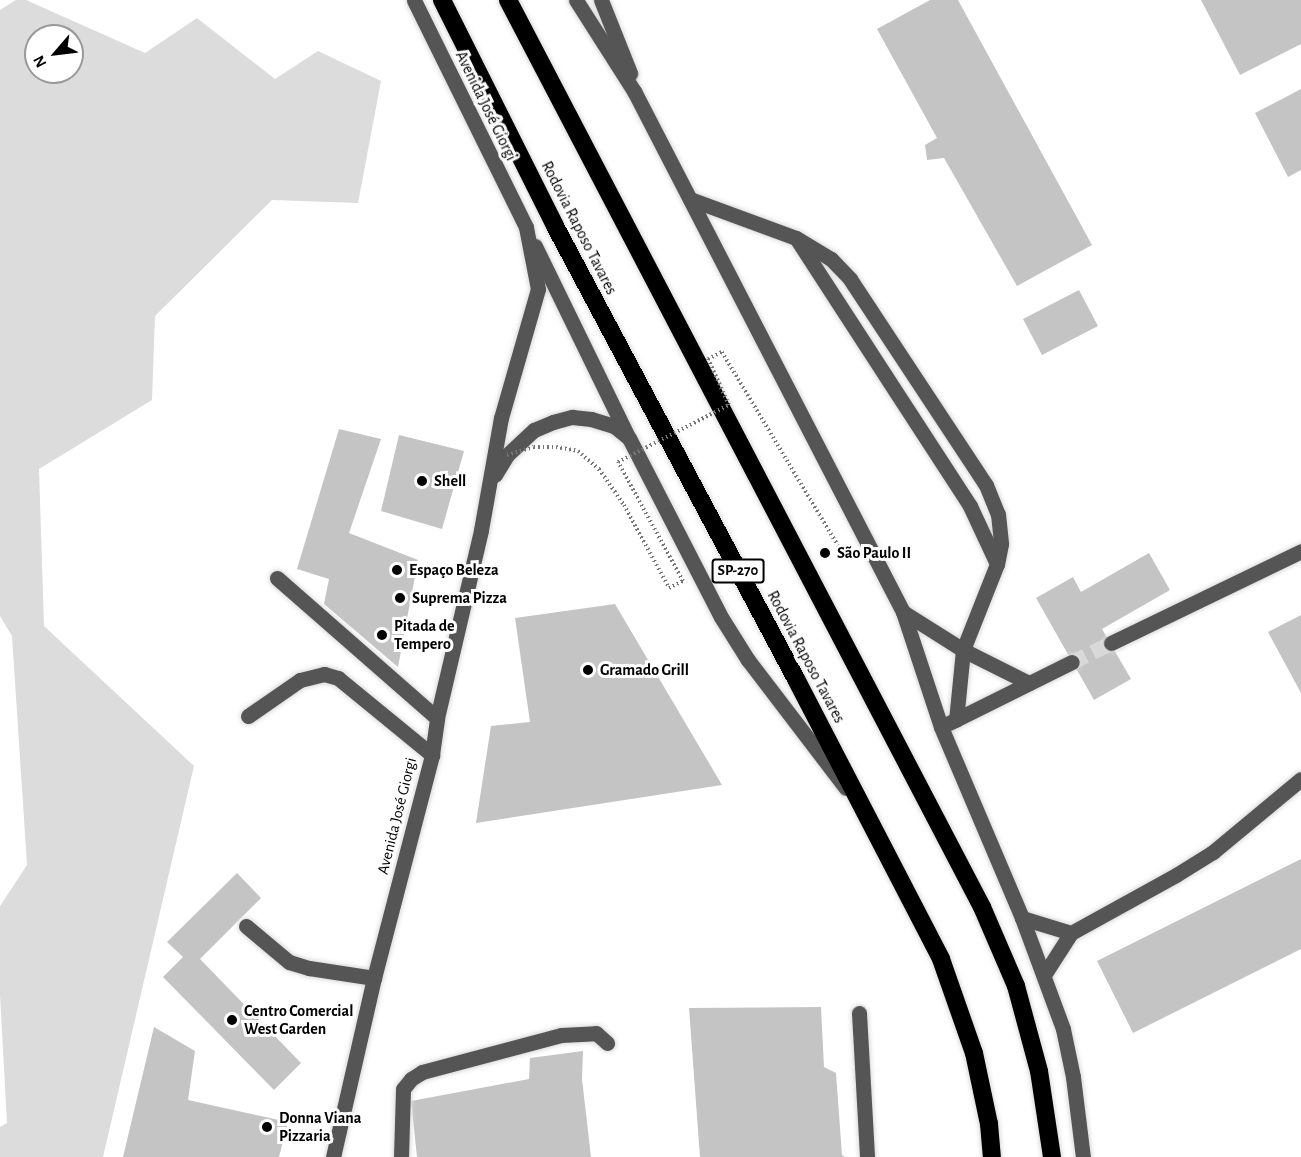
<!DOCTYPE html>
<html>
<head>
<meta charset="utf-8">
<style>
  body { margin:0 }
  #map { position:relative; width:1301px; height:1157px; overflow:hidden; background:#fff; font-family:"Alegreya Sans",sans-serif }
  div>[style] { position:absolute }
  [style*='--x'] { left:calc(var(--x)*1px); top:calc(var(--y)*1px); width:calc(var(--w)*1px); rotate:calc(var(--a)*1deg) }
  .green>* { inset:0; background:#dcdcdc }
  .building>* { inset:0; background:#c4c4c4 }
  .minor-tunnel>* { height:15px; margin-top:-7.5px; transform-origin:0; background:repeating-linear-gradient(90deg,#d9d9d9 0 15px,transparent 0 23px) }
  .path>* { height:4px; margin-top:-2px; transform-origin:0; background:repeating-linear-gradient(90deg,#777 0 1.5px,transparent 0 4.5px) }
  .roads { filter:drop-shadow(0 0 2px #dbdbdb) drop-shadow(0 0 2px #dbdbdb) }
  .minor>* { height:15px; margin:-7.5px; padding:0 7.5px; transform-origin:7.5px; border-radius:7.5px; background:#555 }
  .highway>* { height:18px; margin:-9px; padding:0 9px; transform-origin:9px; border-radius:9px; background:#000 }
  .path-bridge>* { height:4px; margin-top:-2px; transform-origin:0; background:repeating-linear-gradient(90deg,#777 0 1.5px,transparent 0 4.5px) }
  .dots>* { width:16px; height:16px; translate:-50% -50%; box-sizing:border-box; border:3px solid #fff; border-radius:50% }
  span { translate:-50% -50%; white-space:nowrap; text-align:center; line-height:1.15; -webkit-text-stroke:6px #fff; paint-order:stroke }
  .shield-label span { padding:2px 4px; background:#fff; border:2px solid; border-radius:4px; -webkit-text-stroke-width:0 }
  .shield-label { font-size:15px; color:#000; font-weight:700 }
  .street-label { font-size:16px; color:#000 }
  .poi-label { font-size:16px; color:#000; font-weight:700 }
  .left { translate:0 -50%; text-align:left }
  .north { position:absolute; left:24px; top:24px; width:60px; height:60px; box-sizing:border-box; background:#fff; border:2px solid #999; border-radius:50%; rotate:242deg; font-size:16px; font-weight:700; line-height:24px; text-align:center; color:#000 }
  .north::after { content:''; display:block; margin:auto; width:21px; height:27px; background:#000; clip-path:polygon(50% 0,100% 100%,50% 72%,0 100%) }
</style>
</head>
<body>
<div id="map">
  <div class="green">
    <div style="clip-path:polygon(evenodd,16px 0,26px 0,145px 53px,197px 18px,275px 79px,318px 51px,381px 81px,358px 203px,272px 200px,155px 316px,152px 400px,39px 469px,44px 626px,194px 766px,103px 1157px,0 1157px,0 1127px,7px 1123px,0 995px,0 906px,27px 865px,12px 636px,0 616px,0 10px,16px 0,36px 36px,72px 36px,72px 72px,36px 72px,36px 36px)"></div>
  </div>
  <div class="building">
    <div style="clip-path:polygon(930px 0,958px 0,1092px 245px,1017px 286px,944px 158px,927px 160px,925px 145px,937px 138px,877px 29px)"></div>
    <div style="clip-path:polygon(1201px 0,1301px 0,1301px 44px,1240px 75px)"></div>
    <div style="clip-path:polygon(1301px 89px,1301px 170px,1288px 177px,1255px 113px)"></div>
    <div style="clip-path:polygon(1079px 290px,1098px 326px,1042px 355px,1023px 319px)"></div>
    <div style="clip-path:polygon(339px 429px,381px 439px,349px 533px,418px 560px,398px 667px,324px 604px,329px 579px,297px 569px)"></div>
    <div style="clip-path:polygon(399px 435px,464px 451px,442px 529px,381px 511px)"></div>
    <div style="clip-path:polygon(1149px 553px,1170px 590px,1102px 629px,1131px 679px,1094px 700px,1036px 598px,1073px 577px,1081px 592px)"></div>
    <div style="clip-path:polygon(615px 604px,722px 785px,476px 823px,491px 726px,530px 722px,515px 618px)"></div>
    <div style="clip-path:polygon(1301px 615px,1301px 693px,1268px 632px)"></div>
    <div style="clip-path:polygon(1301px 859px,1301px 949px,1133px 1033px,1097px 961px)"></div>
    <div style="clip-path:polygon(237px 873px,261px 898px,200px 959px,301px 1063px,274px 1090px,163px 977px,183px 957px,167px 942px)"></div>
    <div style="clip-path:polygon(821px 1007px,824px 1067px,836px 1073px,842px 1155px,845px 1157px,700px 1157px,689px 1008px)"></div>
    <div style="clip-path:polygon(154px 1027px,195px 1051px,188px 1100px,288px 1122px,279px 1157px,123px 1157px)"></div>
    <div style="clip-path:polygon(583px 1051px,582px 1079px,591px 1157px,417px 1157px,411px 1101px,529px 1079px,530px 1058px)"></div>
  </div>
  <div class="minor-tunnel">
    <div style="--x:1072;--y:662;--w:43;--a:-26"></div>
  </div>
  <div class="path">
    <div style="--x:841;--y:551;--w:11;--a:34"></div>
  </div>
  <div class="roads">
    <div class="minor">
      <div style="--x:576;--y:0;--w:108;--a:57.5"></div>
      <div style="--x:634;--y:91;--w:586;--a:62.69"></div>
      <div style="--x:903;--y:612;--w:121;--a:71.7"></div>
      <div style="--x:941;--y:727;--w:207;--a:67"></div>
      <div style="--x:1022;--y:918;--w:118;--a:69.7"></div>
      <div style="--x:1063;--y:1029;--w:49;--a:78.2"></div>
      <div style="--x:1073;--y:1077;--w:81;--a:82.9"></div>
      <div style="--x:601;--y:0;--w:79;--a:68.3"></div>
      <div style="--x:690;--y:199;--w:113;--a:20.2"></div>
      <div style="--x:796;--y:238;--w:41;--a:31"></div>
      <div style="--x:831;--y:259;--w:28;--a:46"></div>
      <div style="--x:850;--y:279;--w:247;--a:56.6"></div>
      <div style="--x:986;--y:485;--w:31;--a:68"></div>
      <div style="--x:998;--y:514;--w:30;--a:84"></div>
      <div style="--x:1001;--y:544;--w:20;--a:101"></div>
      <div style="--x:997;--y:564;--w:92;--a:111.6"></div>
      <div style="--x:963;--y:650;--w:70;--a:95.7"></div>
      <div style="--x:798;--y:241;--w:316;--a:57"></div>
      <div style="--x:970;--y:506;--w:64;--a:65"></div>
      <div style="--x:535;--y:246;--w:210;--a:64"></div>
      <div style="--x:495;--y:475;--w:23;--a:-59"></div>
      <div style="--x:507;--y:455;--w:37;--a:-43"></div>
      <div style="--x:534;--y:430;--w:21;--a:-23"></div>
      <div style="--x:553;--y:422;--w:20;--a:-15"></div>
      <div style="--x:572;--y:417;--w:19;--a:6"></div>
      <div style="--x:591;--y:419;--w:24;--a:17"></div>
      <div style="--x:614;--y:426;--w:19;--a:39"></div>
      <div style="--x:629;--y:438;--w:201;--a:62.8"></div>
      <div style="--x:721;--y:617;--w:51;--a:57.9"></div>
      <div style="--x:748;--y:660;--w:161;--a:52.6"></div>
      <div style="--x:277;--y:578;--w:213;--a:41.2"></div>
      <div style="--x:903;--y:612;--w:71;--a:32.3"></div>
      <div style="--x:963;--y:650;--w:74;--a:26.6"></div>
      <div style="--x:1111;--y:643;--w:211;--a:-25.8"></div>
      <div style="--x:248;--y:716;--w:63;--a:-34.7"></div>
      <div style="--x:300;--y:680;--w:25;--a:-14"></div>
      <div style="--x:324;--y:674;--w:15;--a:16"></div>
      <div style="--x:338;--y:678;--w:122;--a:39.3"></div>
      <div style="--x:949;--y:723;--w:137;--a:-26.4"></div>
      <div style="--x:1022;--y:918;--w:51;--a:17"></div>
      <div style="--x:246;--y:926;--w:56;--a:39.9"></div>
      <div style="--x:289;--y:962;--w:21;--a:17"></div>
      <div style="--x:309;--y:968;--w:66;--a:8.7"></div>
      <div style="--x:1044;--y:975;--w:50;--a:-57.3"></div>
      <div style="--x:1071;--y:933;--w:120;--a:-28.9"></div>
      <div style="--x:1176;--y:875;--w:44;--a:-31.9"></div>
      <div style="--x:1213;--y:852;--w:114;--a:-39.7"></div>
      <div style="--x:859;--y:1013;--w:144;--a:86.8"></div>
      <div style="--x:333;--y:1157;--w:184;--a:-77.1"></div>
      <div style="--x:374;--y:978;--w:230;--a:-75.4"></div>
      <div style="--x:432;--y:755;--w:37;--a:-82"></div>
      <div style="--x:437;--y:718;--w:193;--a:-76.8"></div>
      <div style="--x:481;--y:530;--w:114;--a:-79.9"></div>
      <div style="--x:501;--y:418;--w:134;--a:-74"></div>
      <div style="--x:538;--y:289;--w:63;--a:-101"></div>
      <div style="--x:526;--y:227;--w:253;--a:-116.3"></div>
      <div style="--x:401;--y:1157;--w:68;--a:-88.3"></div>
      <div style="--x:403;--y:1089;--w:13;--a:-51"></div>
      <div style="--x:411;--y:1079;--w:13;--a:-32"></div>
      <div style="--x:422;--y:1072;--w:144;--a:-14.9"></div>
      <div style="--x:561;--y:1035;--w:35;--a:-3"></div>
      <div style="--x:596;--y:1033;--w:15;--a:42"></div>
    </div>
    <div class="highway">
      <div style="--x:442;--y:0;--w:253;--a:63.4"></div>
      <div style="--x:555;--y:226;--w:513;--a:61.99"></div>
      <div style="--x:796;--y:679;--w:315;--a:62.6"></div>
      <div style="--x:941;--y:959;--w:100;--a:70.7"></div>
      <div style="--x:974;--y:1053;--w:73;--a:78.1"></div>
      <div style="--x:989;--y:1124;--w:33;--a:85"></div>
      <div style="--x:508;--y:0;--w:1023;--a:62.41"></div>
      <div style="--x:982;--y:907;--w:86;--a:66.7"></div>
      <div style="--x:1016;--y:986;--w:88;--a:74.9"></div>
      <div style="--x:1039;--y:1071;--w:87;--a:81.4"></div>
    </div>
  </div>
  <div class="path-bridge">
    <div style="--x:507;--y:455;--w:28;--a:-17"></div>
    <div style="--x:534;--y:447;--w:22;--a:0"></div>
    <div style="--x:556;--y:447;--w:22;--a:10"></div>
    <div style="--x:578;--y:451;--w:28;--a:41"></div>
    <div style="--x:599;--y:469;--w:44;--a:55.2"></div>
    <div style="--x:624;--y:505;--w:94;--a:61.5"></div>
    <div style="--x:669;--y:588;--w:16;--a:-27"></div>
    <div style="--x:683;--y:581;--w:136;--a:-118.6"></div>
    <div style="--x:618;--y:462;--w:125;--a:-27.2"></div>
    <div style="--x:729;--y:405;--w:51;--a:-114.5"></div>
    <div style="--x:708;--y:359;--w:16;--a:-27"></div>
    <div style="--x:722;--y:352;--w:232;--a:59.1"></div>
  </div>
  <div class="dots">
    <div style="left:422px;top:481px;background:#000"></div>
    <div style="left:825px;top:553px;background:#000"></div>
    <div style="left:397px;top:570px;background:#000"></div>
    <div style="left:400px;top:598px;background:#000"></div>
    <div style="left:382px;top:635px;background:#000"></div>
    <div style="left:588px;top:670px;background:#000"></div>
    <div style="left:232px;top:1020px;background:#000"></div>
    <div style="left:267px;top:1127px;background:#000"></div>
  </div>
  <div class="shield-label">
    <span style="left:738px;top:571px">SP-270</span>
  </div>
  <div class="street-label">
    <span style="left:486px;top:106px;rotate:64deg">Avenida José Giorgi</span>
    <span style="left:579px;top:228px;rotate:63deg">Rodovia Raposo Tavares</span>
    <span style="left:806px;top:657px;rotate:62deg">Rodovia Raposo Tavares</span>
    <span style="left:397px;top:816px;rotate:-76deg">Avenida José Giorgi</span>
  </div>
  <div class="poi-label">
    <span class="left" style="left:434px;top:481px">Shell</span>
    <span class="left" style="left:837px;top:553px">São Paulo II</span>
    <span class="left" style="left:409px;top:570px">Espaço Beleza</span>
    <span class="left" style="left:412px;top:598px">Suprema Pizza</span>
    <span class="left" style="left:394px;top:635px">Pitada de<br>Tempero</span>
    <span class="left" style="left:600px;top:670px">Gramado Grill</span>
    <span class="left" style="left:244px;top:1020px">Centro Comercial<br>West Garden</span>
    <span class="left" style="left:279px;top:1127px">Donna Viana<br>Pizzaria</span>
  </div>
  <div class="north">N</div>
</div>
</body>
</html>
